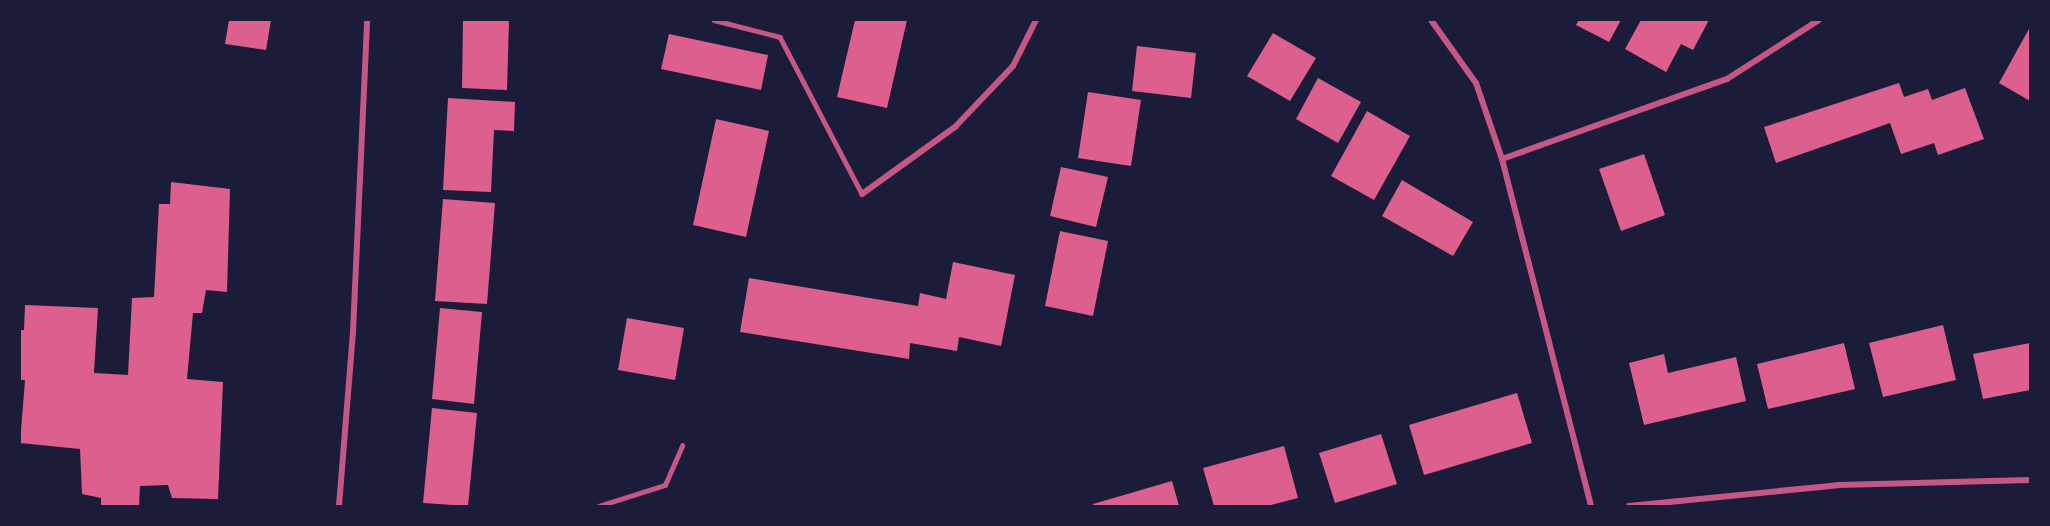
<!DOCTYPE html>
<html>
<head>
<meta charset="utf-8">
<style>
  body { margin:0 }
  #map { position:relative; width:2050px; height:526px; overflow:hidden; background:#1b1b3a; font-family:"Space Grotesk",sans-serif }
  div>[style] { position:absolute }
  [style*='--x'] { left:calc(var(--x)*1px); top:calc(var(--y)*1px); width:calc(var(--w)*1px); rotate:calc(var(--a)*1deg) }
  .building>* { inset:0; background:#dd5f8e }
  .service>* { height:4.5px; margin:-2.25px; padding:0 2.25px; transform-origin:2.25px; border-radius:2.25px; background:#c65784 }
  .minor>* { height:6px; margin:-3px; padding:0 3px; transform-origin:3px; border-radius:3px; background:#c65784 }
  span { translate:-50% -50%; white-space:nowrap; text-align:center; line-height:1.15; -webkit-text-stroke:6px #1b1b3a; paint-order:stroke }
  .frame { position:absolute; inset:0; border:21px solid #1b1b3a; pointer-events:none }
</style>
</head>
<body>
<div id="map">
  <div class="building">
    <div style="clip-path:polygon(229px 20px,271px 20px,266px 50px,225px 44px)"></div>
    <div style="clip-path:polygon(463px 20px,509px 20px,507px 90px,462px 88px)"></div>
    <div style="clip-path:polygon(855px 20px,907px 20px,887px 108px,837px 97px)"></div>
    <div style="clip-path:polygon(1579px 20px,1621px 20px,1609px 42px,1576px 25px)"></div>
    <div style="clip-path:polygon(1641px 20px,1709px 20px,1693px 50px,1681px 44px,1666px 72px,1625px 49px)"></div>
    <div style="clip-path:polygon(2030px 27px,2030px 101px,1999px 83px)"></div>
    <div style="clip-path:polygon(1273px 33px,1316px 58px,1290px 101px,1247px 76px)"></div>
    <div style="clip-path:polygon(669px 34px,768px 55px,761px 90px,661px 69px)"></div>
    <div style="clip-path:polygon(1137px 46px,1196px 53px,1191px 98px,1132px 91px)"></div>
    <div style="clip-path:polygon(1318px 78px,1361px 102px,1338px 143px,1296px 119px)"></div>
    <div style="clip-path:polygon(1899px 83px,1904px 97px,1928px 89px,1932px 100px,1965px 88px,1984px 139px,1938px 155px,1934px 143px,1901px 154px,1890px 123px,1776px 163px,1764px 127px)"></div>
    <div style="clip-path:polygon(1088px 92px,1141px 100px,1131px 166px,1078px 158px)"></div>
    <div style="clip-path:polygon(448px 98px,515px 102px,514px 131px,494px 130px,491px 192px,443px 190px)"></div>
    <div style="clip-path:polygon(1367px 111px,1410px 136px,1374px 200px,1331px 176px)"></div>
    <div style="clip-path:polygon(716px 119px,769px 131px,746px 237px,693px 225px)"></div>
    <div style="clip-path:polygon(1644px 154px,1665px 215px,1621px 231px,1599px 169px)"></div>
    <div style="clip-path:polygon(1061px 167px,1108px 177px,1096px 227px,1050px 216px)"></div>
    <div style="clip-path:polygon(1402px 180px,1473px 222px,1453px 256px,1382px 216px)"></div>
    <div style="clip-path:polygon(171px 182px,230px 189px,227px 292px,206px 290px,202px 313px,193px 313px,187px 379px,223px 382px,218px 499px,172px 498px,168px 485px,140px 486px,139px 506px,101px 506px,101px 498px,82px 494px,80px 449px,20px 443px,25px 380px,20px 380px,20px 330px,24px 330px,25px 305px,98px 308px,94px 373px,128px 375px,132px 298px,154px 297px,159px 204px,170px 204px)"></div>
    <div style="clip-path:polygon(443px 199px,495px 203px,487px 304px,435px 301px)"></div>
    <div style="clip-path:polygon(1060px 231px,1108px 241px,1093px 316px,1045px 306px)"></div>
    <div style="clip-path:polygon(953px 262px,1015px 275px,1001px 346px,959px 337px,957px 351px,910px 343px,909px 359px,740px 332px,749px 278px,918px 306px,920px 293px,946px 299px)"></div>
    <div style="clip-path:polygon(440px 308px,482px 312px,474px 404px,432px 399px)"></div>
    <div style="clip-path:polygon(627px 318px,684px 328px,675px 380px,618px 370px)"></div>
    <div style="clip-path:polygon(1943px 325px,1956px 380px,1883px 397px,1869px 343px)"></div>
    <div style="clip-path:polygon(1844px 343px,1855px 389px,1768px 409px,1757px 364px)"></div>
    <div style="clip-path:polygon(2030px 343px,2030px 390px,1983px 399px,1973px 354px)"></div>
    <div style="clip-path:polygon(1664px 354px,1668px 373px,1736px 357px,1746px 401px,1644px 425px,1629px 363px)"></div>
    <div style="clip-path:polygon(1517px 393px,1532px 443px,1424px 475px,1409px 425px)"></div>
    <div style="clip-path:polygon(432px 408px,477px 413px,468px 506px,423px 503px)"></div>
    <div style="clip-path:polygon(1381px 434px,1397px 484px,1335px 503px,1319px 453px)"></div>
    <div style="clip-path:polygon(1284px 446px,1298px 498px,1267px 506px,1214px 506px,1203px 468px)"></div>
    <div style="clip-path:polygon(1172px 481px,1179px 506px,1094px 506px,1093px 504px)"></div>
  </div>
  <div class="service">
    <div style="--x:714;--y:20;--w:68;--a:14.4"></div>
    <div style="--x:780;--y:37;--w:177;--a:62.4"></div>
    <div style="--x:599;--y:506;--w:69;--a:-17.7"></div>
    <div style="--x:665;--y:485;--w:43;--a:-66.4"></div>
  </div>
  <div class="minor">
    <div style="--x:1431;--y:20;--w:77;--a:54.5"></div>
    <div style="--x:1476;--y:83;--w:80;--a:71.1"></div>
    <div style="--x:1502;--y:159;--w:358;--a:75.6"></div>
    <div style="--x:1502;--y:159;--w:239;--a:-19.6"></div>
    <div style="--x:1727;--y:79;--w:109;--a:-32.7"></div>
    <div style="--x:862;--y:194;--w:115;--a:-35.8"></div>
    <div style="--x:955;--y:127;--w:84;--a:-46.4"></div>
    <div style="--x:1013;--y:66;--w:51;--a:-63.4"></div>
    <div style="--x:339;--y:506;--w:175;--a:-85.4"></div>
    <div style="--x:353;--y:332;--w:312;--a:-87.4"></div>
    <div style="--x:1629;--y:506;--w:210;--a:-5.7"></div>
    <div style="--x:1838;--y:485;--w:192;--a:-1.5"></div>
  </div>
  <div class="frame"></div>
</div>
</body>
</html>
